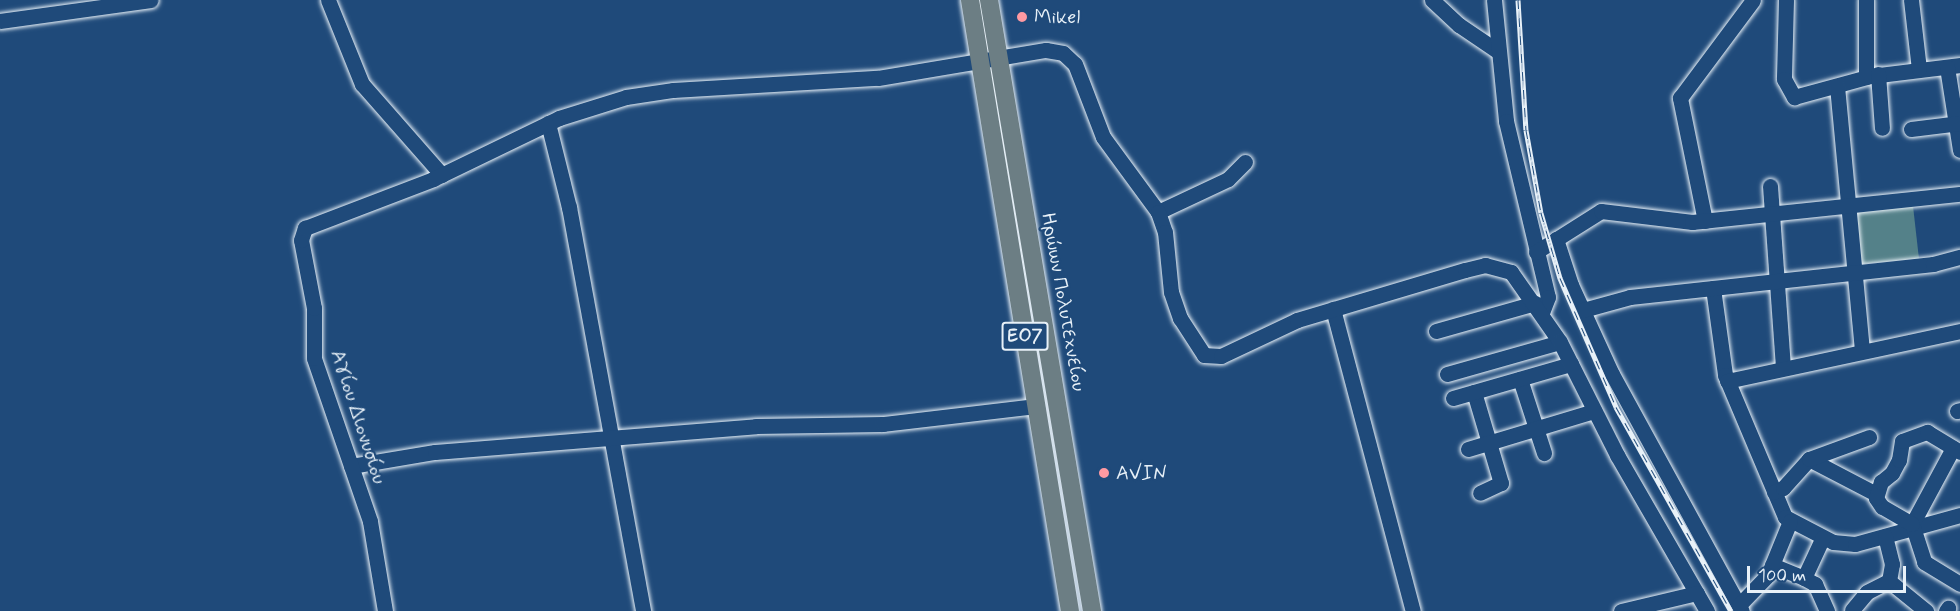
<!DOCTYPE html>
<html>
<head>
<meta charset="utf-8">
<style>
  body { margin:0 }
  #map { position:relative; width:1960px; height:611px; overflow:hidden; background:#1f4a7a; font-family:Mynerve,sans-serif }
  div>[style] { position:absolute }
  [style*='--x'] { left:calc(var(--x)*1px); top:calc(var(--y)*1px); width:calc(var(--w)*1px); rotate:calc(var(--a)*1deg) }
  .green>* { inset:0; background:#548189 }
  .roads { filter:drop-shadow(0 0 2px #e8f1f8) drop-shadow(0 0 2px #e8f1f8) }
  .minor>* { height:15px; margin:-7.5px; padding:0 7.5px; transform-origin:7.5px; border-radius:7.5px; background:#1f4a7a }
  .major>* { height:18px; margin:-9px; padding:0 9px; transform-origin:9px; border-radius:9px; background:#6c7e84 }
  .rail>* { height:5px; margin-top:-2.5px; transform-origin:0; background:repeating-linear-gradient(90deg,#1f4a7a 0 9px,#e8f1f8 0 18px); box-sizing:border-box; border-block:2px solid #e8f1f8 }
  .dots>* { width:16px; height:16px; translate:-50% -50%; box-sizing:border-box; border:3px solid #1f4a7a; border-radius:50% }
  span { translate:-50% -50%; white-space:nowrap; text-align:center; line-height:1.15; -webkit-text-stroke:4.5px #1f4a7a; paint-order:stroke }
  .shield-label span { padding:2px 4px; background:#1f4a7a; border:2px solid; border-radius:4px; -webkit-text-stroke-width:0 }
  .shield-label { font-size:18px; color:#e8f1f8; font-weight:700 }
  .poi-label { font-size:20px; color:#e8f1f8 }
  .left { translate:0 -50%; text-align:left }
  .street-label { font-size:20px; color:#e8f1f8 }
  .scale { position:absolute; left:1747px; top:566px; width:159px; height:27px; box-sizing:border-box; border:3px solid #e8f1f8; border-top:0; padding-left:8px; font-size:18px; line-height:21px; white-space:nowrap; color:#e8f1f8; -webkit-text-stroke:4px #1f4a7a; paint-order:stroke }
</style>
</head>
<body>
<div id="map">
  <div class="green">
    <div style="clip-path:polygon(1913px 206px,1919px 259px,1860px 264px,1855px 211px)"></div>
  </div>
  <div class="roads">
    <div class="minor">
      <div style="--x:328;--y:0;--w:91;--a:68"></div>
      <div style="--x:362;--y:84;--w:121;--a:48.7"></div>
      <div style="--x:1432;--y:0;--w:37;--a:43"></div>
      <div style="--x:1459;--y:25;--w:45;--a:34"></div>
      <div style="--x:1494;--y:0;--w:122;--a:84.3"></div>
      <div style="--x:1506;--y:121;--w:181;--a:76.6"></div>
      <div style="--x:1548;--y:297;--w:17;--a:111"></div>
      <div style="--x:1786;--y:0;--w:79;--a:91.5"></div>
      <div style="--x:1784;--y:79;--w:21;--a:61"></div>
      <div style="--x:1794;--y:97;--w:80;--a:-15.3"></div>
      <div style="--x:1871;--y:76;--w:90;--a:-7"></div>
      <div style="--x:1866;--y:0;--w:77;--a:90"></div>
      <div style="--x:1911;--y:0;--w:69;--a:83.4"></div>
      <div style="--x:0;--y:21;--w:152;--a:-7.9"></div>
      <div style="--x:1947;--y:67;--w:84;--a:81.1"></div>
      <div style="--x:1878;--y:74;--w:54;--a:85.8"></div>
      <div style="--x:1837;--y:86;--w:266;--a:84.6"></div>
      <div style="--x:548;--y:123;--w:87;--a:76"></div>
      <div style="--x:569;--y:207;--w:411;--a:79.6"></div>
      <div style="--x:1911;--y:129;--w:49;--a:-7"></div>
      <div style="--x:1770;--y:186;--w:180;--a:85.9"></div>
      <div style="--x:1158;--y:212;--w:77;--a:-25.2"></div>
      <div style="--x:1228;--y:179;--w:24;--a:-45"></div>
      <div style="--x:1705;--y:221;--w:126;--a:-101.5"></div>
      <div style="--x:1680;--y:98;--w:122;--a:-53.3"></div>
      <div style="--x:1556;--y:239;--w:48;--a:71.9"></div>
      <div style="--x:1571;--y:285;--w:98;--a:65.3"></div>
      <div style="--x:1612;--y:374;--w:270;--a:61.3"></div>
      <div style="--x:1536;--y:252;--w:77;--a:-32.2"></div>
      <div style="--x:1601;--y:211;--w:92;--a:6.9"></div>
      <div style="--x:1692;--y:222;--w:269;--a:-6"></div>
      <div style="--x:1713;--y:288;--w:88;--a:82.1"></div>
      <div style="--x:1725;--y:375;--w:154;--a:67.1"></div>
      <div style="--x:1785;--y:517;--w:54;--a:27.5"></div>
      <div style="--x:1833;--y:542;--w:22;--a:5"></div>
      <div style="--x:1855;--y:544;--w:109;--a:-15.4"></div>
      <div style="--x:1333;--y:309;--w:312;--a:75.2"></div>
      <div style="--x:1583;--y:310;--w:49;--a:-15.5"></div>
      <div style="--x:1630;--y:297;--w:305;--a:-6.2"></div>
      <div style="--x:1933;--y:264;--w:28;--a:-15"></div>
      <div style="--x:1436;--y:331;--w:103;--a:-15.8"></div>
      <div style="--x:1447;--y:374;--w:117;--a:-15.8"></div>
      <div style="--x:1520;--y:379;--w:78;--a:72"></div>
      <div style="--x:1727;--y:381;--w:238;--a:-12.1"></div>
      <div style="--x:1474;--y:392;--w:95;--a:73.5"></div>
      <div style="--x:1501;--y:483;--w:23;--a:155"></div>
      <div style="--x:1453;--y:398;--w:123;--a:-16.1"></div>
      <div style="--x:1957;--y:411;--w:3;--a:-18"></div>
      <div style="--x:1953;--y:448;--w:86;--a:118.3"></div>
      <div style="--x:1912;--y:524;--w:40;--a:72"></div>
      <div style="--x:1924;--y:562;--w:42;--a:31.4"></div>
      <div style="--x:1468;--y:449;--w:132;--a:-16.8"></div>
      <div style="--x:1809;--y:459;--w:76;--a:27.6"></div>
      <div style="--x:351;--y:466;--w:85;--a:-9.5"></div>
      <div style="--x:435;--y:452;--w:322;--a:-4.6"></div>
      <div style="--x:756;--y:426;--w:127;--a:-0.9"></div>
      <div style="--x:883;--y:424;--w:155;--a:-6.7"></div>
      <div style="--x:1774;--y:492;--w:10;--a:-24"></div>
      <div style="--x:1783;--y:488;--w:39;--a:-48"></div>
      <div style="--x:1809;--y:459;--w:64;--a:-20.1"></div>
      <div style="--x:1912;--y:524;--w:34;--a:-150"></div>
      <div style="--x:1882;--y:507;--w:11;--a:-124"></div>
      <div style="--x:1876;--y:498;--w:17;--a:-73"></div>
      <div style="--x:1881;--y:482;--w:14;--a:-39"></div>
      <div style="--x:1892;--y:473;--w:15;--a:-62"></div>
      <div style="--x:1899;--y:460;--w:19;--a:-81"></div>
      <div style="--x:1902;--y:441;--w:27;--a:-20"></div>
      <div style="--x:1927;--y:432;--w:39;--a:31"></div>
      <div style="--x:1885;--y:536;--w:29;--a:76"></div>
      <div style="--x:1892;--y:564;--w:17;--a:100"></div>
      <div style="--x:1889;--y:581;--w:48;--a:39"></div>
      <div style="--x:1772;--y:565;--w:35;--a:22"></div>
      <div style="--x:1804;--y:578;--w:45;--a:-65.1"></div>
      <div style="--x:1804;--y:578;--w:13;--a:29"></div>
      <div style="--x:1815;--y:584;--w:30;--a:66"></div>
      <div style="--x:1739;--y:605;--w:42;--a:-46"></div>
      <div style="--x:1768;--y:575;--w:58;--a:-67.8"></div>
      <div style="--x:1852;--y:610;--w:23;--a:-50"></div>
      <div style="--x:1867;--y:592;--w:25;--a:-27"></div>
      <div style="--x:385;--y:611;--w:91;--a:-99.5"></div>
      <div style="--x:370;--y:521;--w:172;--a:-109"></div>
      <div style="--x:314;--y:358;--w:50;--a:-90"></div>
      <div style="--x:314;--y:308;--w:69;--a:-100.8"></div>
      <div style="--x:301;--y:240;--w:13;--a:-72"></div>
      <div style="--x:305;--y:228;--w:137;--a:-20.9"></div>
      <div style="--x:433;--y:179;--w:140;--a:-25.8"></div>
      <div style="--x:559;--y:118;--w:70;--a:-17.4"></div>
      <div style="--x:626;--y:97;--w:48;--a:-8.5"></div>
      <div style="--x:673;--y:90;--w:205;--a:-3.4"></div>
      <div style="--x:878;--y:78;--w:170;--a:-9.5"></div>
      <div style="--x:1046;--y:50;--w:17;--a:10"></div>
      <div style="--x:1063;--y:53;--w:16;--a:43"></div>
      <div style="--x:1075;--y:64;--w:78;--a:69"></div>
      <div style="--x:1103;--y:137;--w:93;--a:53.7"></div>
      <div style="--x:1158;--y:212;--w:21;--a:71"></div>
      <div style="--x:1165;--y:232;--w:60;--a:84.3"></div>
      <div style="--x:1171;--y:292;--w:28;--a:71"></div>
      <div style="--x:1180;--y:318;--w:44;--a:57"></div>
      <div style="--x:1204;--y:355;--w:17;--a:3"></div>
      <div style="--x:1221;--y:356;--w:84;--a:-25.3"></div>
      <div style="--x:1297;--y:320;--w:175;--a:-16.6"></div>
      <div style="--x:1465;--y:270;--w:21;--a:-14"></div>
      <div style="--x:1485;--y:265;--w:27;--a:15"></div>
      <div style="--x:1511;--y:272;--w:85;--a:55"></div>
      <div style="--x:1560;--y:342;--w:127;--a:63.2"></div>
      <div style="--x:1617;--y:455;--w:180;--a:60"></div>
      <div style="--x:1621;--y:611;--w:78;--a:-13.3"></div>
      <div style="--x:1946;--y:611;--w:4;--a:-56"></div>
    </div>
    <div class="major">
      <div style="--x:970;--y:0;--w:619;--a:80.71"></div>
      <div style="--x:989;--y:0;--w:620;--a:80.43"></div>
    </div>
  </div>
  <div class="rail">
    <div style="--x:1518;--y:0;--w:130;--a:86.5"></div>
    <div style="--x:1526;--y:130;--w:84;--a:79.8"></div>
    <div style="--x:1541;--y:213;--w:68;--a:73.7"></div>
    <div style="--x:1560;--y:278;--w:141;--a:66.5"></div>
    <div style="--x:1616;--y:407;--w:234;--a:60.6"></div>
  </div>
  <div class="dots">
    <div style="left:1022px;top:17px;background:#ff9aa2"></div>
    <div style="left:1104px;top:473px;background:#ff9aa2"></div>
  </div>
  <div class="shield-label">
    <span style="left:1025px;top:336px">ΕΟ7</span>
  </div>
  <div class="poi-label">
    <span class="left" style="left:1034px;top:17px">Mikel</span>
    <span class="left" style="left:1116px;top:473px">AVIN</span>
  </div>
  <div class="street-label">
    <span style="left:1063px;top:302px;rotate:80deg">Ηρώων Πολυτεχνείου</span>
    <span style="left:358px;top:417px;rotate:72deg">Αγίου Διονυσίου</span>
  </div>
  <div class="scale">100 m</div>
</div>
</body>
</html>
